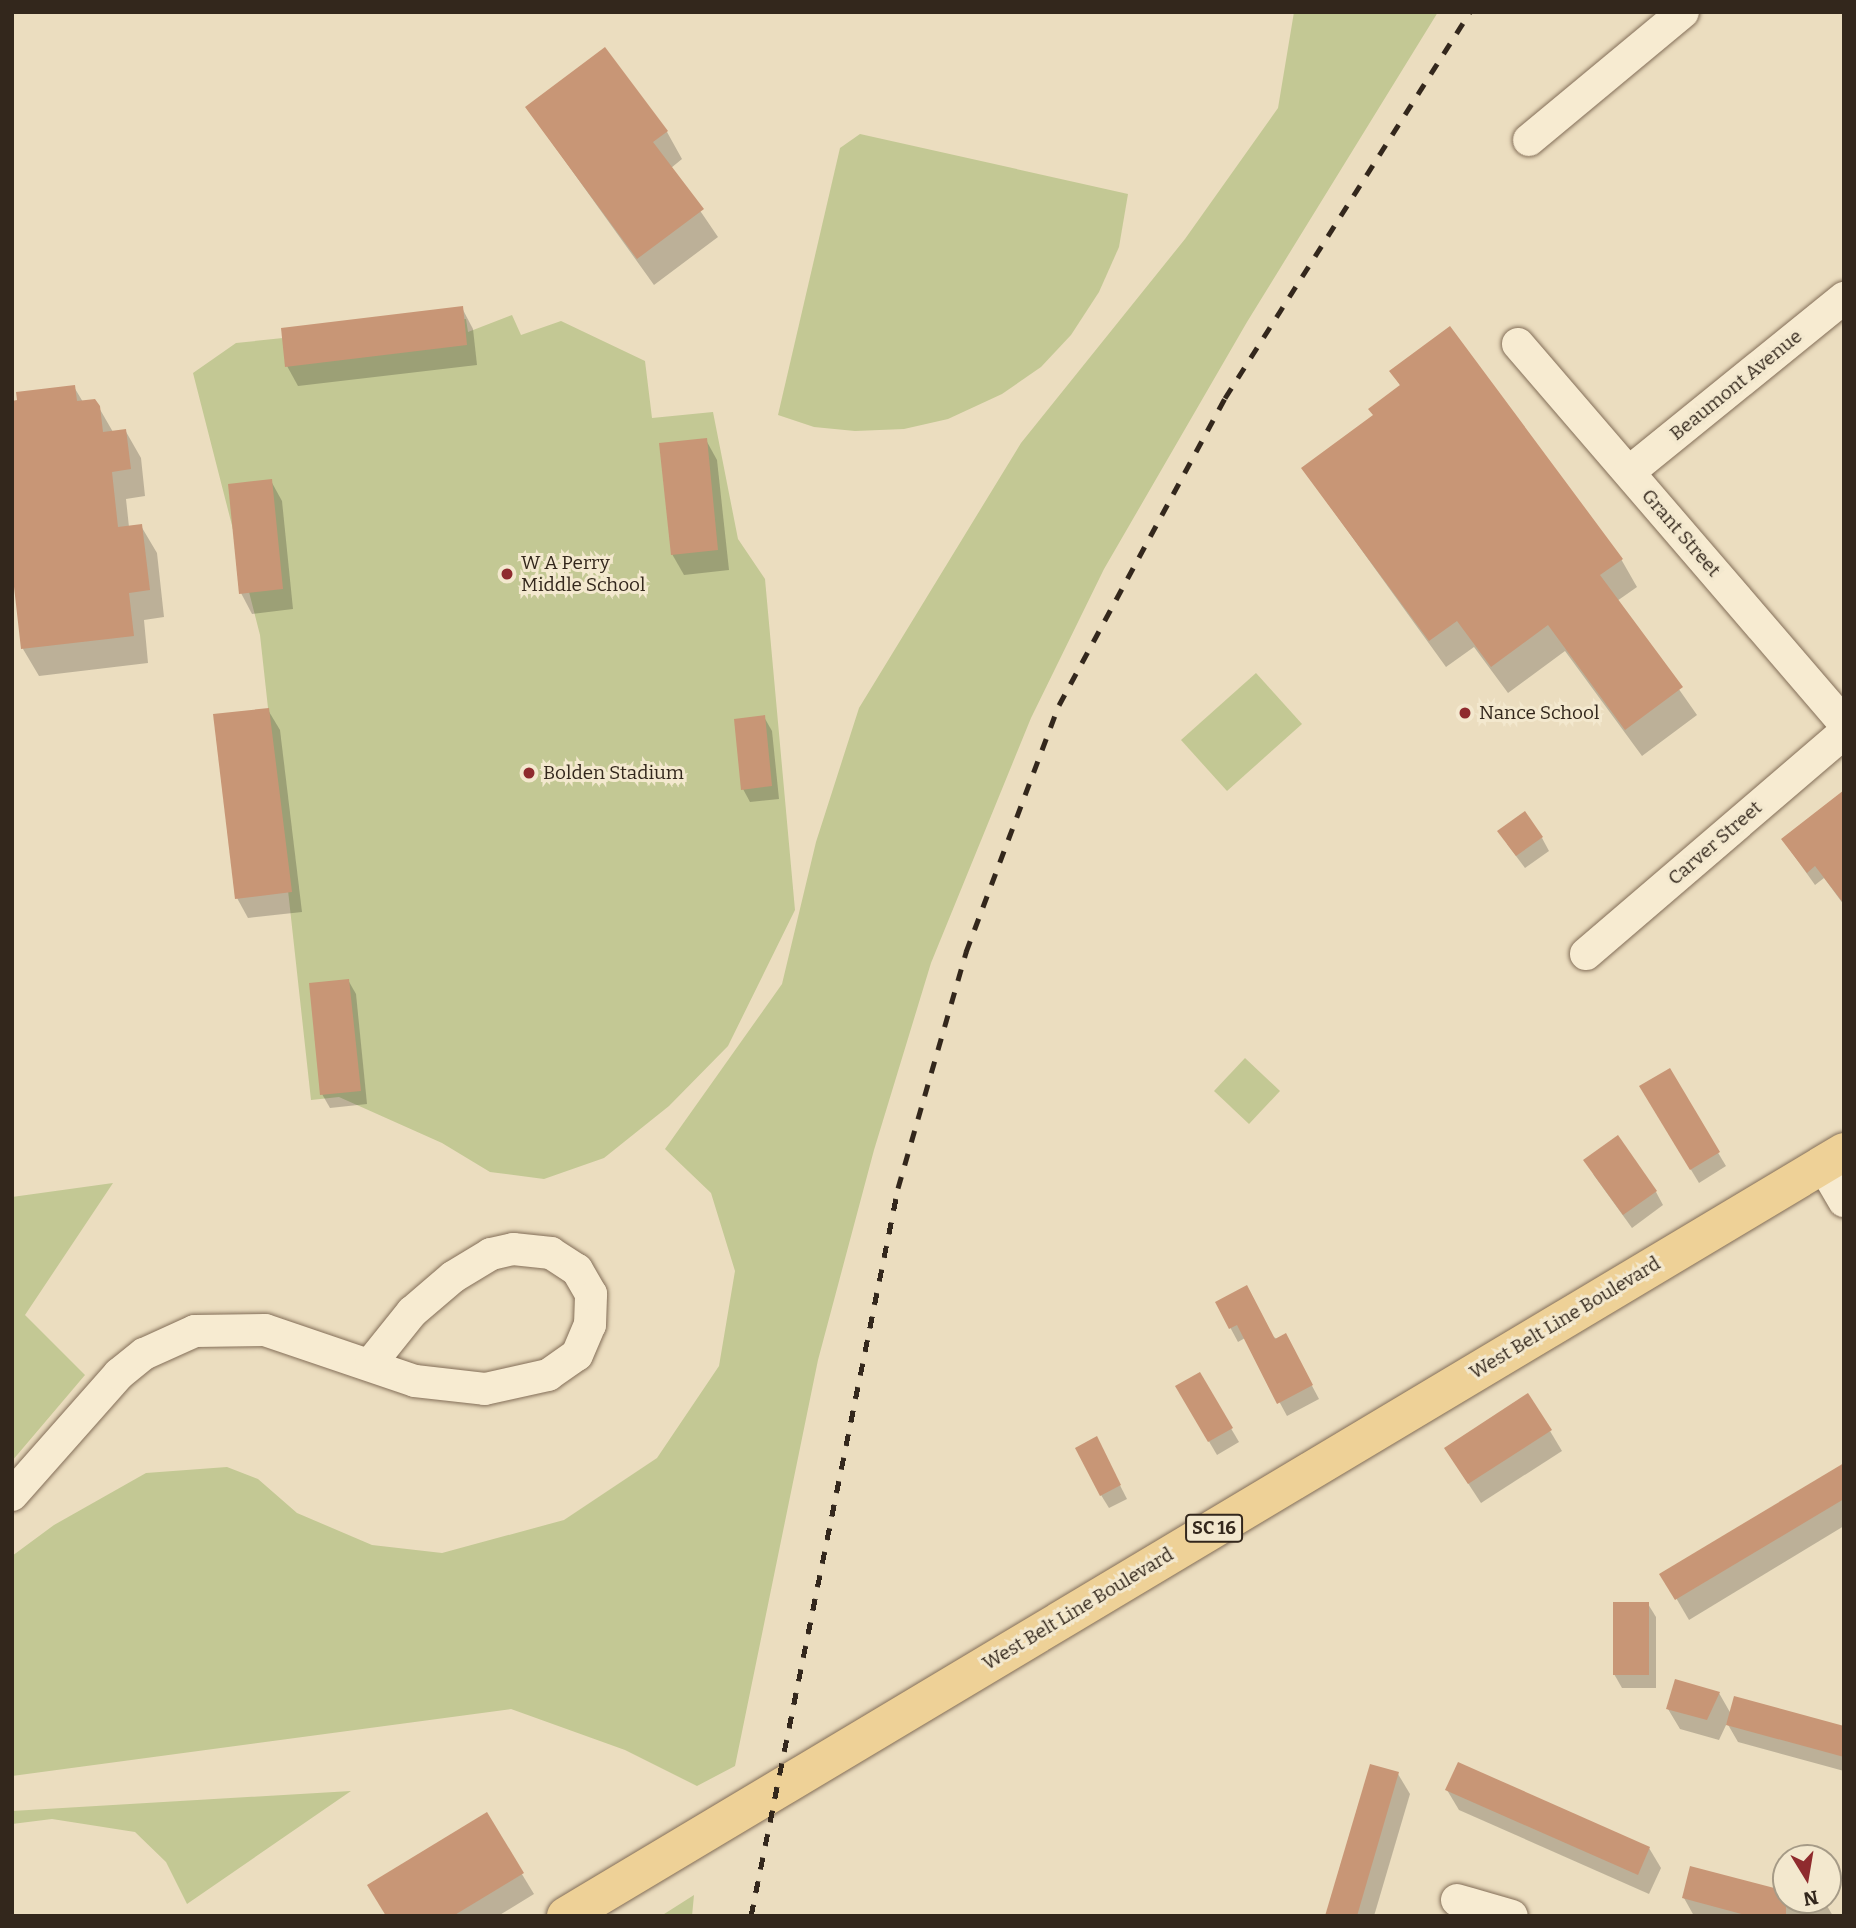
<!DOCTYPE html>
<html>
<head>
<meta charset="utf-8">
<style>
  body { margin:0 }
  #map { position:relative; width:1856px; height:1928px; overflow:hidden; background:#ebddbf; font-family:Bitter,serif }
  div>[style] { position:absolute }
  [style*='--x'] { left:calc(var(--x)*1px); top:calc(var(--y)*1px); width:calc(var(--w)*1px); rotate:calc(var(--a)*1deg) }
  .green>* { inset:0; background:#c3c894 }
  .shadow>* { inset:0; background:#0003 }
  .building>* { inset:0; background:#c89676 }
  .roads { filter:drop-shadow(0 0 2px #836e58) drop-shadow(0 0 2px #836e58) }
  .street>* { height:32px; margin:-16px; padding:0 16px; transform-origin:16px; border-radius:16px; background:#f7ebd1 }
  .primary>* { height:38px; margin:-19px; padding:0 19px; transform-origin:19px; border-radius:19px; background:#eed197 }
  .rail>* { height:5px; margin-top:-2.5px; transform-origin:0; background:repeating-linear-gradient(90deg,#33271c 0 12px,transparent 0 24px) }
  .dots>* { width:19px; height:19px; translate:-50% -50%; box-sizing:border-box; border:4px solid #f3e8ce; border-radius:50% }
  span { translate:-50% -50%; white-space:nowrap; text-align:center; line-height:1.15; -webkit-text-stroke:6px #f3e8ce; paint-order:stroke }
  .shield-label span { padding:2px 5px; background:#f3e8ce; border:2px solid; border-radius:5px; -webkit-text-stroke-width:0 }
  .shield-label { font-size:18px; color:#33271c; font-weight:700 }
  .street-label { font-size:19px; color:#33271c }
  .poi-label { font-size:19px; color:#33271c }
  .left { translate:0 -50%; text-align:left }
  .frame { position:absolute; inset:0; border:14px solid #33271c; pointer-events:none }
  .north { position:absolute; left:1772px; top:1844px; width:70px; height:70px; box-sizing:border-box; background:#f3e8ce; border:2px solid #a69b87; border-radius:50%; rotate:169deg; font-size:19px; font-weight:700; line-height:28px; text-align:center; color:#33271c }
  .north::after { content:''; display:block; margin:auto; width:24px; height:32px; background:#8f2b2e; clip-path:polygon(50% 0,100% 100%,50% 72%,0 100%) }
</style>
</head>
<body>
<div id="map">
  <div class="green">
    <div style="clip-path:polygon(1294px 12px,1438px 12px,1247px 322px,1104px 569px,1031px 718px,931px 963px,874px 1150px,818px 1360px,735px 1766px,697px 1786px,625px 1750px,511px 1709px,12px 1776px,12px 1556px,54px 1525px,146px 1473px,227px 1467px,258px 1479px,297px 1513px,372px 1545px,442px 1553px,564px 1520px,657px 1458px,719px 1366px,735px 1271px,711px 1193px,665px 1149px,782px 984px,816px 842px,859px 708px,1021px 443px,1185px 239px,1278px 108px)"></div>
    <div style="clip-path:polygon(860px 134px,1128px 194px,1119px 247px,1099px 292px,1071px 335px,1041px 367px,1002px 394px,948px 419px,904px 429px,855px 431px,814px 427px,778px 415px,840px 148px)"></div>
    <div style="clip-path:polygon(512px 315px,521px 335px,561px 321px,645px 361px,652px 418px,713px 412px,738px 539px,765px 579px,795px 910px,728px 1046px,669px 1106px,604px 1158px,544px 1179px,490px 1172px,442px 1143px,339px 1097px,311px 1100px,260px 635px,193px 373px,236px 343px,466px 319px,468px 332px)"></div>
    <div style="clip-path:polygon(1256px 673px,1302px 724px,1227px 791px,1181px 740px)"></div>
    <div style="clip-path:polygon(1245px 1058px,1280px 1091px,1249px 1124px,1214px 1091px)"></div>
    <div style="clip-path:polygon(113px 1183px,25px 1315px,85px 1375px,12px 1461px,12px 1197px)"></div>
    <div style="clip-path:polygon(351px 1791px,187px 1904px,166px 1862px,135px 1832px,52px 1819px,12px 1824px,12px 1811px)"></div>
    <div style="clip-path:polygon(694px 1895px,692px 1916px,661px 1916px)"></div>
  </div>
  <div class="shadow">
    <div style="clip-path:polygon(605px 50px,667px 132px,682px 159px,671px 168px,718px 237px,654px 285px,527px 108px)"></div>
    <div style="clip-path:polygon(462px 308px,473px 329px,477px 365px,298px 386px,287px 366px)"></div>
    <div style="clip-path:polygon(1392px 371px,1621px 559px,1637px 587px,1617px 601px,1697px 715px,1642px 756px,1565px 651px,1508px 693px,1474px 647px,1446px 667px,1303px 469px,1374px 416px,1401px 387px)"></div>
    <div style="clip-path:polygon(74px 387px,83px 402px,98px 406px,113px 432px,125px 430px,141px 458px,145px 496px,126px 499px,129px 527px,141px 526px,157px 553px,164px 617px,144px 620px,148px 663px,39px 676px,23px 649px)"></div>
    <div style="clip-path:polygon(706px 440px,717px 460px,729px 570px,684px 575px,672px 554px)"></div>
    <div style="clip-path:polygon(271px 481px,282px 501px,293px 609px,252px 614px,241px 593px)"></div>
    <div style="clip-path:polygon(268px 710px,280px 730px,302px 912px,248px 918px,237px 898px)"></div>
    <div style="clip-path:polygon(764px 717px,772px 731px,779px 799px,750px 802px,743px 789px)"></div>
    <div style="clip-path:polygon(1844px 805px,1844px 905px,1824px 878px,1815px 885px,1783px 840px)"></div>
    <div style="clip-path:polygon(1542px 838px,1549px 851px,1525px 868px,1507px 844px)"></div>
    <div style="clip-path:polygon(348px 980px,356px 994px,367px 1104px,330px 1108px,322px 1094px)"></div>
    <div style="clip-path:polygon(1669px 1071px,1726px 1166px,1699px 1183px,1641px 1087px)"></div>
    <div style="clip-path:polygon(1593px 1174px,1656px 1192px,1663px 1205px,1632px 1228px)"></div>
    <div style="clip-path:polygon(1217px 1303px,1292px 1348px,1319px 1399px,1287px 1416px,1245px 1338px,1238px 1342px)"></div>
    <div style="clip-path:polygon(1199px 1374px,1239px 1442px,1217px 1455px,1177px 1387px)"></div>
    <div style="clip-path:polygon(1550px 1431px,1562px 1451px,1481px 1503px,1458px 1468px)"></div>
    <div style="clip-path:polygon(1103px 1452px,1127px 1499px,1109px 1508px,1101px 1495px)"></div>
    <div style="clip-path:polygon(1844px 1475px,1844px 1526px,1689px 1620px,1662px 1574px)"></div>
    <div style="clip-path:polygon(1648px 1604px,1656px 1617px,1656px 1688px,1622px 1688px,1614px 1674px)"></div>
    <div style="clip-path:polygon(1719px 1693px,1731px 1714px,1844px 1728px,1844px 1771px,1738px 1742px,1727px 1723px,1719px 1740px,1680px 1729px,1668px 1709px)"></div>
    <div style="clip-path:polygon(1398px 1774px,1410px 1794px,1374px 1916px,1327px 1916px)"></div>
    <div style="clip-path:polygon(1447px 1790px,1649px 1848px,1661px 1868px,1649px 1894px,1459px 1810px)"></div>
    <div style="clip-path:polygon(486px 1815px,534px 1894px,498px 1916px,387px 1916px)"></div>
    <div style="clip-path:polygon(1691px 1868px,1786px 1893px,1786px 1900px,1826px 1904px,1833px 1916px,1694px 1916px,1684px 1898px)"></div>
  </div>
  <div class="building">
    <div style="clip-path:polygon(605px 47px,668px 131px,653px 142px,704px 209px,637px 259px,525px 107px)"></div>
    <div style="clip-path:polygon(463px 306px,467px 345px,285px 367px,281px 328px)"></div>
    <div style="clip-path:polygon(1450px 326px,1623px 559px,1600px 575px,1683px 687px,1625px 730px,1548px 625px,1491px 667px,1457px 621px,1429px 641px,1301px 468px,1373px 415px,1368px 409px,1400px 385px,1389px 371px)"></div>
    <div style="clip-path:polygon(75px 385px,77px 401px,95px 399px,100px 406px,103px 432px,126px 429px,131px 469px,112px 472px,118px 527px,142px 524px,150px 590px,129px 593px,134px 636px,21px 649px,12px 569px,12px 401px,17px 400px,16px 392px)"></div>
    <div style="clip-path:polygon(707px 438px,718px 550px,671px 555px,659px 443px)"></div>
    <div style="clip-path:polygon(272px 479px,283px 589px,239px 594px,228px 484px)"></div>
    <div style="clip-path:polygon(269px 708px,292px 892px,235px 899px,213px 714px)"></div>
    <div style="clip-path:polygon(765px 715px,772px 786px,741px 790px,734px 719px)"></div>
    <div style="clip-path:polygon(1844px 790px,1844px 904px,1815px 866px,1807px 873px,1781px 839px)"></div>
    <div style="clip-path:polygon(1525px 811px,1543px 837px,1516px 856px,1497px 831px)"></div>
    <div style="clip-path:polygon(349px 979px,361px 1091px,320px 1095px,309px 983px)"></div>
    <div style="clip-path:polygon(1670px 1068px,1720px 1152px,1690px 1170px,1639px 1086px)"></div>
    <div style="clip-path:polygon(1618px 1135px,1657px 1191px,1623px 1215px,1583px 1160px)"></div>
    <div style="clip-path:polygon(1247px 1285px,1275px 1339px,1286px 1333px,1313px 1385px,1277px 1404px,1237px 1325px,1229px 1329px,1215px 1302px)"></div>
    <div style="clip-path:polygon(1200px 1372px,1233px 1428px,1208px 1442px,1175px 1386px)"></div>
    <div style="clip-path:polygon(1528px 1393px,1552px 1430px,1468px 1484px,1444px 1448px)"></div>
    <div style="clip-path:polygon(1097px 1436px,1121px 1485px,1100px 1496px,1075px 1448px)"></div>
    <div style="clip-path:polygon(1844px 1463px,1844px 1499px,1675px 1600px,1659px 1574px)"></div>
    <div style="clip-path:polygon(1613px 1602px,1649px 1602px,1649px 1675px,1613px 1675px)"></div>
    <div style="clip-path:polygon(1675px 1679px,1720px 1692px,1707px 1720px,1666px 1709px)"></div>
    <div style="clip-path:polygon(1734px 1696px,1844px 1726px,1844px 1757px,1726px 1725px)"></div>
    <div style="clip-path:polygon(1458px 1762px,1650px 1847px,1638px 1875px,1445px 1790px)"></div>
    <div style="clip-path:polygon(1370px 1764px,1399px 1772px,1357px 1916px,1325px 1916px)"></div>
    <div style="clip-path:polygon(487px 1812px,524px 1873px,453px 1916px,386px 1916px,367px 1885px)"></div>
    <div style="clip-path:polygon(1690px 1866px,1786px 1891px,1786px 1916px,1749px 1916px,1682px 1898px)"></div>
  </div>
  <div class="roads">
    <div class="street">
      <div style="--x:1529;--y:140;--w:200;--a:-39.7"></div>
      <div style="--x:1518;--y:344;--w:500;--a:49.3"></div>
      <div style="--x:1629;--y:472;--w:277;--a:-39"></div>
      <div style="--x:1586;--y:954;--w:340;--a:-40.6"></div>
      <div style="--x:1823;--y:1165;--w:42;--a:59.7"></div>
      <div style="--x:12;--y:1495;--w:162;--a:-48.5"></div>
      <div style="--x:119;--y:1374;--w:32;--a:-39"></div>
      <div style="--x:144;--y:1354;--w:56;--a:-24.3"></div>
      <div style="--x:195;--y:1331;--w:70;--a:-0.8"></div>
      <div style="--x:265;--y:1330;--w:158;--a:18.8"></div>
      <div style="--x:415;--y:1381;--w:70;--a:6.5"></div>
      <div style="--x:485;--y:1389;--w:65;--a:-12.5"></div>
      <div style="--x:548;--y:1375;--w:35;--a:-35"></div>
      <div style="--x:577;--y:1355;--w:33;--a:-67"></div>
      <div style="--x:590;--y:1325;--w:31;--a:-88"></div>
      <div style="--x:591;--y:1294;--w:28;--a:-120"></div>
      <div style="--x:577;--y:1270;--w:31;--a:-147"></div>
      <div style="--x:551;--y:1253;--w:38;--a:-174"></div>
      <div style="--x:513;--y:1249;--w:23;--a:167"></div>
      <div style="--x:491;--y:1254;--w:44;--a:148.8"></div>
      <div style="--x:453;--y:1277;--w:54;--a:139.5"></div>
      <div style="--x:412;--y:1312;--w:65;--a:128.8"></div>
      <div style="--x:1457;--y:1900;--w:57;--a:16.2"></div>
    </div>
    <div class="primary">
      <div style="--x:566;--y:1916;--w:1489;--a:-30.87"></div>
    </div>
  </div>
  <div class="rail">
    <div style="--x:751;--y:1916;--w:743;--a:-78.58"></div>
    <div style="--x:898;--y:1188;--w:246;--a:-73.9"></div>
    <div style="--x:966;--y:952;--w:264;--a:-69.4"></div>
    <div style="--x:1059;--y:705;--w:349;--a:-61.6"></div>
    <div style="--x:1225;--y:398;--w:457;--a:-57.6"></div>
  </div>
  <div class="dots">
    <div style="left:507px;top:574px;background:#8f2b2e"></div>
    <div style="left:1465px;top:713px;background:#8f2b2e"></div>
    <div style="left:529px;top:773px;background:#8f2b2e"></div>
  </div>
  <div class="shield-label">
    <span style="left:1214px;top:1528px">SC 16</span>
  </div>
  <div class="street-label">
    <span style="left:1736px;top:385px;rotate:-39deg">Beaumont Avenue</span>
    <span style="left:1681px;top:533px;rotate:49deg">Grant Street</span>
    <span style="left:1715px;top:843px;rotate:-41deg">Carver Street</span>
    <span style="left:1565px;top:1318px;rotate:-31deg">West Belt Line Boulevard</span>
    <span style="left:1078px;top:1609px;rotate:-31deg">West Belt Line Boulevard</span>
  </div>
  <div class="poi-label">
    <span class="left" style="left:521px;top:574px">W A Perry<br>Middle School</span>
    <span class="left" style="left:1479px;top:713px">Nance School</span>
    <span class="left" style="left:543px;top:773px">Bolden Stadium</span>
  </div>
  <div class="frame"></div>
  <div class="north">N</div>
</div>
</body>
</html>
